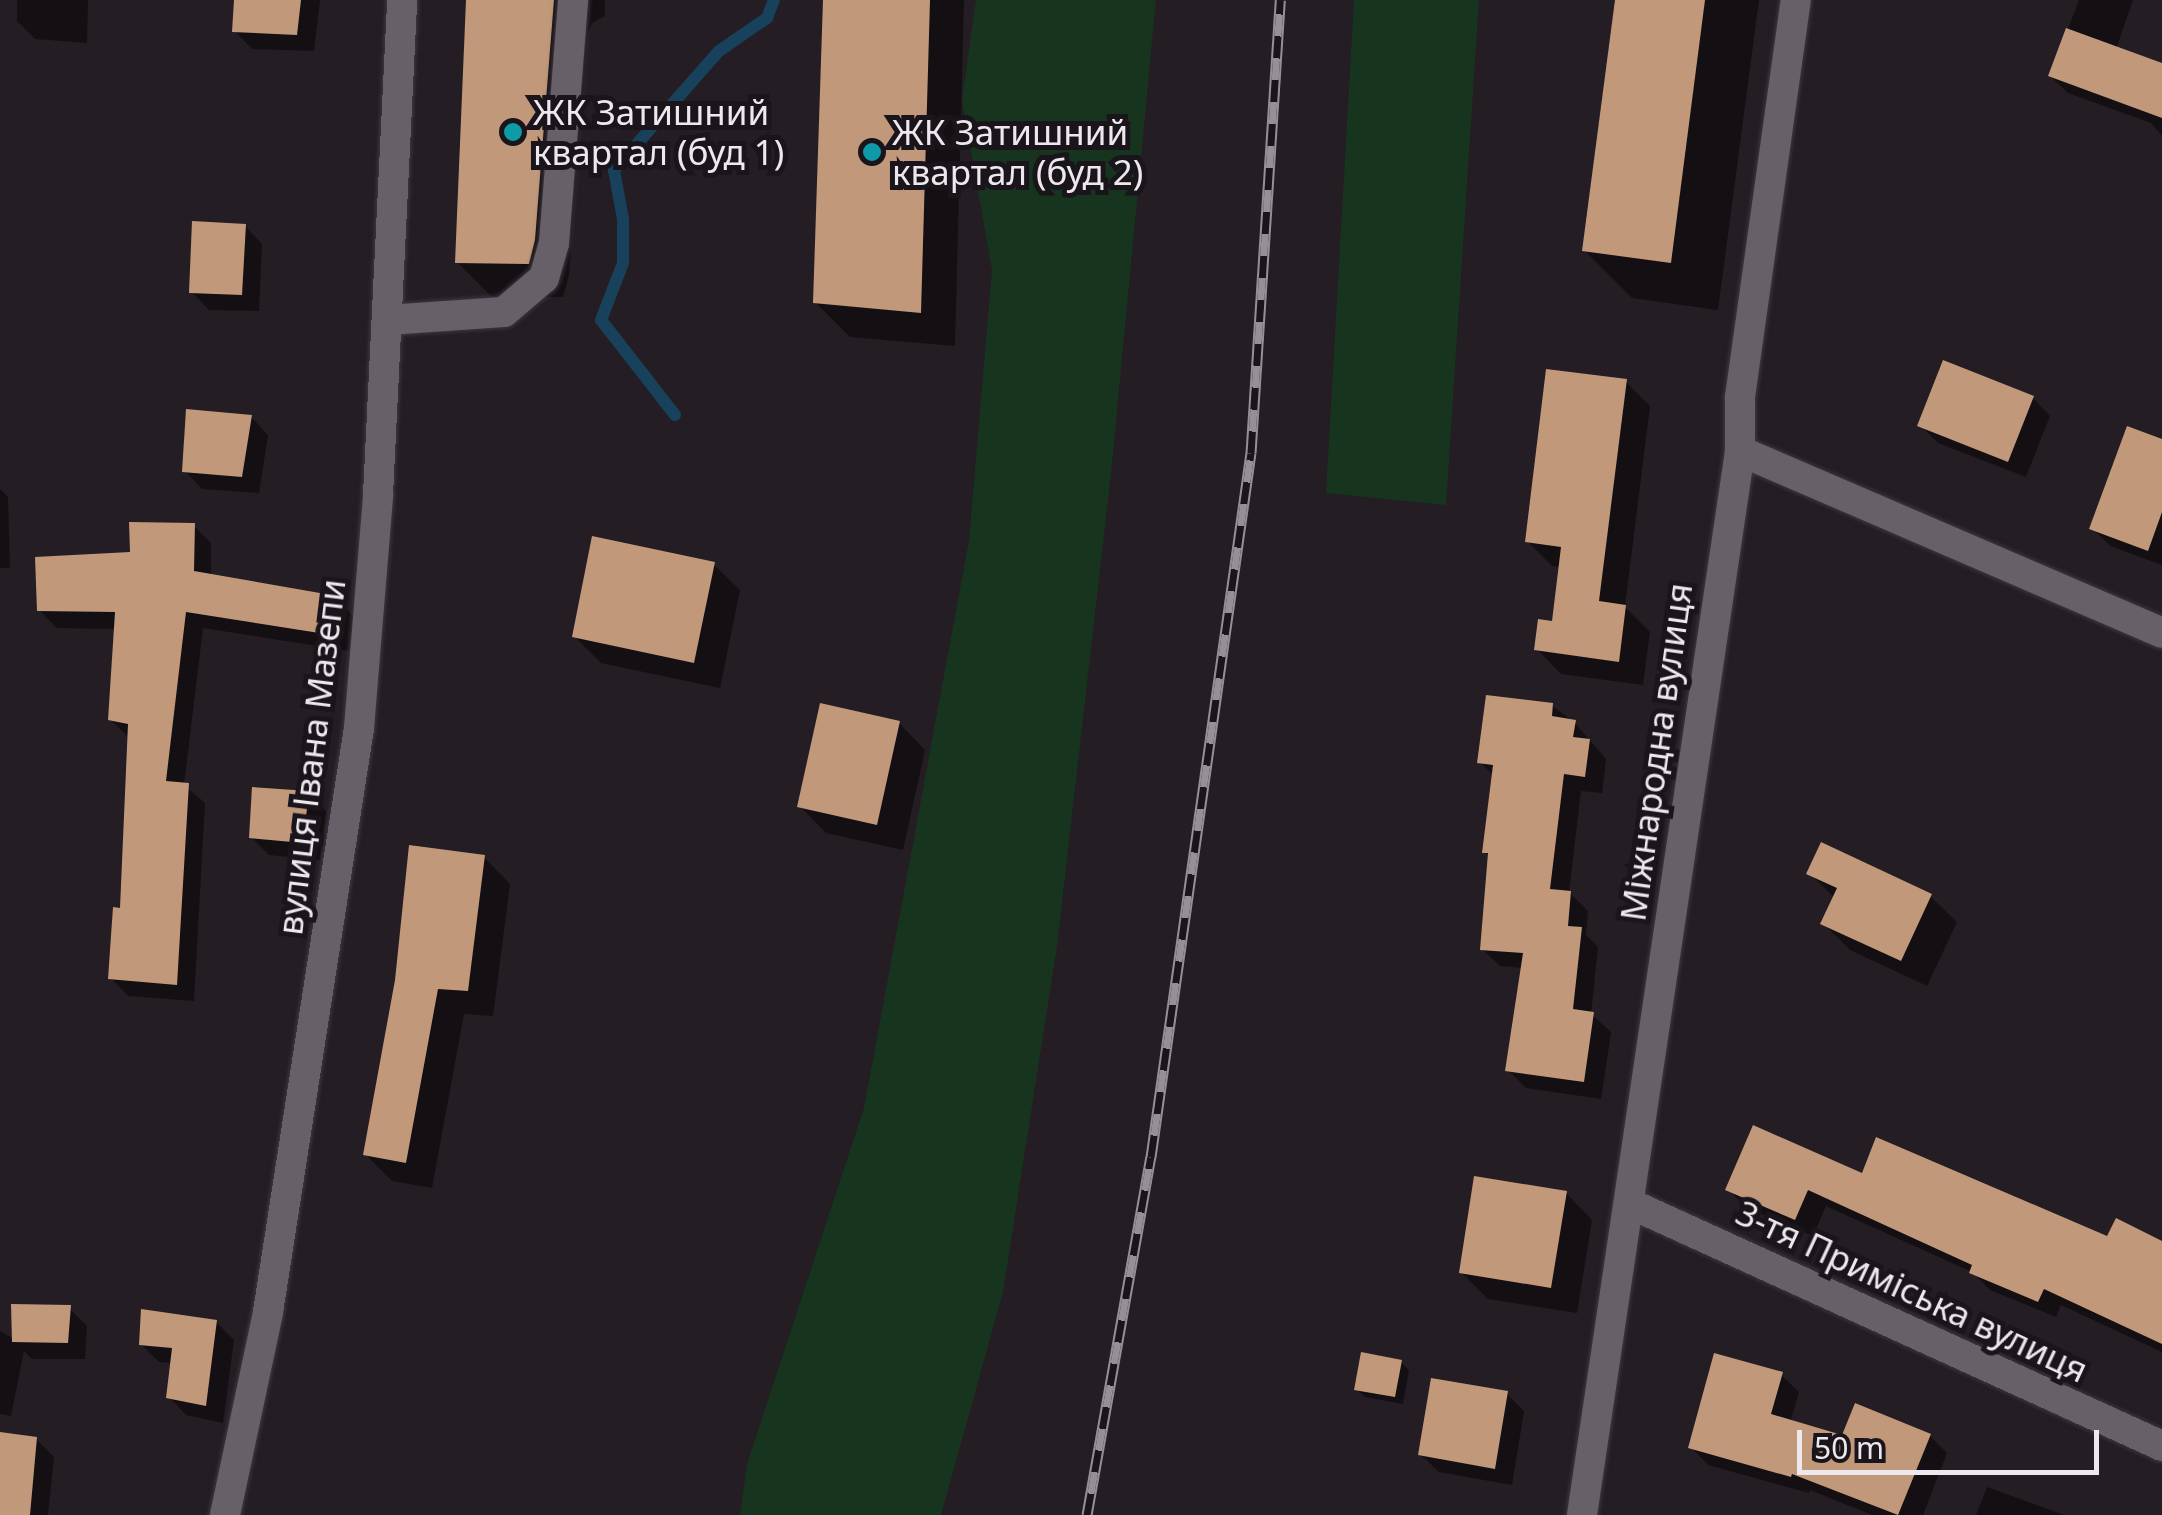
<!DOCTYPE html>
<html>
<head>
<meta charset="utf-8">
<style>
  body { margin:0 }
  #map { position:relative; width:2162px; height:1515px; overflow:hidden; background:#241d24; font-family:"Noto Sans",sans-serif }
  div>[style] { position:absolute }
  [style*='--x'] { left:calc(var(--x)*1px); top:calc(var(--y)*1px); width:calc(var(--w)*1px); rotate:calc(var(--a)*1deg) }
  .green>* { inset:0; background:#17341e }
  .shadow>* { inset:0; background:#0007 }
  .stream>* { height:12px; margin:-6px; padding:0 6px; transform-origin:6px; border-radius:6px; background:#18415b }
  .building>* { inset:0; background:#c1997a }
  .roads { filter:drop-shadow(0 0 2px #3e383e) drop-shadow(0 0 2px #3e383e) }
  .minor>* { height:30px; margin:-15px; padding:0 15px; transform-origin:15px; border-radius:15px; background:#686069 }
  .rail>* { height:11px; margin-top:-5.5px; transform-origin:0; background:repeating-linear-gradient(90deg,#1a141b 0 22px,#969096 0 44px); box-sizing:border-box; border-block:2px solid #969096 }
  .dots>* { width:28px; height:28px; translate:-50% -50%; box-sizing:border-box; border:5px solid #1a141b; border-radius:50% }
  span { translate:-50% -50%; white-space:nowrap; text-align:center; line-height:1.15; -webkit-text-stroke:10px #1a141b; paint-order:stroke }
  .poi-label { font-size:35px; color:#ede8ee }
  .left { translate:0 -50%; text-align:left }
  .street-label { font-size:35px; color:#ede8ee }
  .scale { position:absolute; left:1797px; top:1430px; width:302px; height:45px; box-sizing:border-box; border:5px solid #ede8ee; border-top:0; padding-left:12px; font-size:30px; line-height:35px; white-space:nowrap; color:#ede8ee; -webkit-text-stroke:8px #1a141b; paint-order:stroke }
</style>
</head>
<body>
<div id="map">
  <div class="green">
    <div style="clip-path:polygon(976px 0,1156px 0,1111px 474px,1057px 946px,1003px 1292px,941px 1515px,740px 1515px,747px 1464px,864px 1108px,969px 540px,992px 270px,962px 100px)"></div>
    <div style="clip-path:polygon(1354px 0,1479px 0,1446px 505px,1326px 493px)"></div>
  </div>
  <div class="shadow">
    <div style="clip-path:polygon(17px 0,88px 0,87px 43px,35px 39px,17px 21px)"></div>
    <div style="clip-path:polygon(237px 0,320px 0,314px 51px,252px 49px,235px 31px)"></div>
    <div style="clip-path:polygon(468px 0,605px 0,605px 16px,592px 23px,588px 34px,569px 275px,563px 297px,492px 297px,457px 262px)"></div>
    <div style="clip-path:polygon(826px 0,964px 0,955px 346px,850px 337px,815px 302px)"></div>
    <div style="clip-path:polygon(1618px 0,1759px 0,1718px 310px,1632px 298px,1584px 250px)"></div>
    <div style="clip-path:polygon(2079px 0,2133px 0,2116px 49px,2162px 79px,2162px 136px,2151px 123px,2068px 93px,2050px 76px)"></div>
    <div style="clip-path:polygon(245px 226px,262px 244px,259px 311px,209px 310px,192px 292px)"></div>
    <div style="clip-path:polygon(1626px 382px,1650px 406px,1625px 607px,1650px 632px,1643px 685px,1561px 674px,1537px 649px,1554px 624px,1562px 567px,1552px 566px,1527px 541px)"></div>
    <div style="clip-path:polygon(2033px 398px,2050px 416px,2026px 477px,1938px 443px,1920px 425px)"></div>
    <div style="clip-path:polygon(251px 417px,268px 435px,259px 493px,202px 489px,185px 471px)"></div>
    <div style="clip-path:polygon(2162px 442px,2162px 565px,2110px 546px,2092px 528px)"></div>
    <div style="clip-path:polygon(0 489px,8px 497px,10px 568px,0 568px)"></div>
    <div style="clip-path:polygon(194px 526px,211px 543px,211px 577px,336px 599px,353px 616px,349px 651px,203px 628px,184px 785px,205px 803px,194px 1001px,128px 996px,111px 978px,123px 910px,128px 737px,110px 719px,116px 629px,57px 628px,39px 610px,132px 554px)"></div>
    <div style="clip-path:polygon(713px 564px,740px 590px,720px 688px,601px 663px,574px 636px)"></div>
    <div style="clip-path:polygon(1552px 706px,1574px 722px,1606px 759px,1602px 793px,1581px 791px,1569px 892px,1588px 911px,1586px 935px,1598px 947px,1591px 1014px,1611px 1032px,1601px 1099px,1526px 1088px,1508px 1070px,1523px 968px,1500px 966px,1482px 949px,1490px 857px,1485px 852px,1494px 776px,1480px 762px)"></div>
    <div style="clip-path:polygon(899px 723px,925px 750px,903px 850px,826px 833px,800px 806px)"></div>
    <div style="clip-path:polygon(308px 794px,326px 811px,320px 860px,269px 855px,251px 837px)"></div>
    <div style="clip-path:polygon(484px 857px,510px 884px,493px 1016px,464px 1014px,432px 1188px,392px 1181px,366px 1155px)"></div>
    <div style="clip-path:polygon(1809px 873px,1930px 896px,1957px 922px,1927px 986px,1850px 950px,1823px 923px,1835px 898px)"></div>
    <div style="clip-path:polygon(1863px 1176px,2108px 1239px,2162px 1243px,2162px 1352px,2061px 1305px,2056px 1317px,1990px 1290px,1972px 1272px,1826px 1206px,1813px 1236px,1745px 1207px,1728px 1189px)"></div>
    <div style="clip-path:polygon(1566px 1193px,1592px 1220px,1577px 1313px,1488px 1299px,1461px 1272px)"></div>
    <div style="clip-path:polygon(69px 1308px,87px 1326px,85px 1359px,32px 1359px,24px 1351px,11px 1416px,0 1414px,0 1331px,14px 1339px)"></div>
    <div style="clip-path:polygon(216px 1322px,234px 1340px,223px 1423px,186px 1415px,169px 1397px,173px 1363px,159px 1362px,141px 1344px)"></div>
    <div style="clip-path:polygon(1401px 1362px,1409px 1370px,1403px 1404px,1365px 1397px,1356px 1389px)"></div>
    <div style="clip-path:polygon(1781px 1375px,1799px 1392px,1790px 1423px,1844px 1438px,1930px 1436px,1947px 1453px,1923px 1515px,1872px 1515px,1810px 1490px,1809px 1493px,1708px 1465px,1691px 1447px)"></div>
    <div style="clip-path:polygon(1507px 1394px,1524px 1411px,1512px 1485px,1439px 1472px,1421px 1455px)"></div>
    <div style="clip-path:polygon(0 1434px,36px 1439px,54px 1457px,48px 1515px,0 1515px)"></div>
    <div style="clip-path:polygon(1987px 1487px,2064px 1515px,1976px 1515px)"></div>
  </div>
  <div class="stream">
    <div style="--x:675;--y:415;--w:120;--a:-127.9"></div>
    <div style="--x:601;--y:320;--w:61;--a:-68.9"></div>
    <div style="--x:623;--y:263;--w:44;--a:-90"></div>
    <div style="--x:623;--y:219;--w:50;--a:-100.4"></div>
    <div style="--x:614;--y:170;--w:159;--a:-48.6"></div>
    <div style="--x:719;--y:51;--w:58;--a:-34.5"></div>
    <div style="--x:767;--y:18;--w:19;--a:-69"></div>
  </div>
  <div class="building">
    <div style="clip-path:polygon(234px 0,301px 0,297px 35px,232px 32px)"></div>
    <div style="clip-path:polygon(466px 0,554px 0,535px 240px,529px 264px,455px 263px)"></div>
    <div style="clip-path:polygon(823px 0,930px 0,921px 313px,813px 303px)"></div>
    <div style="clip-path:polygon(1615px 0,1705px 0,1671px 263px,1582px 251px)"></div>
    <div style="clip-path:polygon(2066px 28px,2162px 63px,2162px 118px,2048px 76px)"></div>
    <div style="clip-path:polygon(192px 221px,246px 224px,242px 295px,189px 293px)"></div>
    <div style="clip-path:polygon(1943px 360px,2034px 396px,2008px 462px,1917px 426px)"></div>
    <div style="clip-path:polygon(1546px 369px,1627px 379px,1599px 601px,1626px 605px,1619px 662px,1534px 650px,1538px 619px,1552px 621px,1561px 547px,1525px 542px)"></div>
    <div style="clip-path:polygon(186px 409px,252px 415px,242px 477px,182px 472px)"></div>
    <div style="clip-path:polygon(2127px 426px,2162px 439px,2162px 512px,2148px 551px,2089px 529px)"></div>
    <div style="clip-path:polygon(129px 522px,195px 523px,194px 571px,337px 596px,332px 635px,186px 612px,166px 781px,189px 783px,177px 985px,108px 979px,113px 907px,120px 908px,128px 724px,108px 720px,115px 612px,37px 611px,35px 557px,130px 552px)"></div>
    <div style="clip-path:polygon(592px 536px,715px 562px,694px 663px,572px 637px)"></div>
    <div style="clip-path:polygon(1486px 695px,1553px 703px,1552px 716px,1576px 720px,1573px 737px,1590px 739px,1585px 777px,1564px 774px,1550px 889px,1571px 891px,1568px 926px,1582px 927px,1573px 1009px,1594px 1012px,1584px 1082px,1505px 1071px,1523px 953px,1480px 950px,1488px 853px,1482px 853px,1493px 765px,1477px 763px)"></div>
    <div style="clip-path:polygon(820px 703px,900px 721px,877px 825px,797px 807px)"></div>
    <div style="clip-path:polygon(252px 787px,309px 791px,303px 843px,249px 838px)"></div>
    <div style="clip-path:polygon(1821px 842px,1932px 894px,1901px 961px,1820px 924px,1837px 888px,1806px 874px)"></div>
    <div style="clip-path:polygon(409px 845px,485px 855px,468px 991px,438px 989px,406px 1163px,363px 1155px,395px 980px)"></div>
    <div style="clip-path:polygon(1753px 1125px,1862px 1173px,1876px 1137px,2107px 1236px,2116px 1218px,2162px 1241px,2162px 1344px,2044px 1289px,2038px 1302px,1969px 1273px,1972px 1265px,1808px 1190px,1795px 1220px,1725px 1190px)"></div>
    <div style="clip-path:polygon(1474px 1176px,1567px 1191px,1551px 1288px,1459px 1273px)"></div>
    <div style="clip-path:polygon(11px 1304px,71px 1305px,68px 1343px,12px 1342px)"></div>
    <div style="clip-path:polygon(141px 1309px,217px 1320px,206px 1406px,166px 1398px,172px 1348px,139px 1345px)"></div>
    <div style="clip-path:polygon(1361px 1352px,1402px 1360px,1395px 1397px,1354px 1390px)"></div>
    <div style="clip-path:polygon(1714px 1353px,1783px 1372px,1771px 1414px,1842px 1435px,1855px 1403px,1931px 1434px,1898px 1515px,1792px 1474px,1791px 1477px,1688px 1448px)"></div>
    <div style="clip-path:polygon(1431px 1378px,1508px 1391px,1495px 1469px,1418px 1455px)"></div>
    <div style="clip-path:polygon(0 1432px,37px 1437px,30px 1515px,0 1515px)"></div>
  </div>
  <div class="roads">
    <div class="minor">
      <div style="--x:387;--y:320;--w:117;--a:-3.9"></div>
      <div style="--x:504;--y:312;--w:52;--a:-40.4"></div>
      <div style="--x:544;--y:278;--w:36;--a:-74"></div>
      <div style="--x:554;--y:243;--w:244;--a:-85.5"></div>
      <div style="--x:1740;--y:451;--w:460;--a:23.3"></div>
      <div style="--x:1631;--y:1204;--w:584;--a:24.5"></div>
      <div style="--x:225;--y:1515;--w:208;--a:-78"></div>
      <div style="--x:268;--y:1312;--w:591;--a:-81.14"></div>
      <div style="--x:359;--y:728;--w:234;--a:-85.3"></div>
      <div style="--x:378;--y:495;--w:496;--a:-87.2"></div>
      <div style="--x:1582;--y:1515;--w:1076;--a:-81.55"></div>
      <div style="--x:1740;--y:451;--w:54;--a:-90"></div>
      <div style="--x:1740;--y:397;--w:401;--a:-82"></div>
    </div>
  </div>
  <div class="rail">
    <div style="--x:1087;--y:1515;--w:364;--a:-79.9"></div>
    <div style="--x:1151;--y:1157;--w:711;--a:-81.92"></div>
    <div style="--x:1251;--y:453;--w:454;--a:-86.3"></div>
  </div>
  <div class="dots">
    <div style="left:513px;top:132px;background:#0f9aa8"></div>
    <div style="left:872px;top:152px;background:#0f9aa8"></div>
  </div>
  <div class="poi-label">
    <span class="left" style="left:533px;top:132px">ЖК Затишний<br>квартал (буд 1)</span>
    <span class="left" style="left:892px;top:152px">ЖК Затишний<br>квартал (буд 2)</span>
  </div>
  <div class="street-label">
    <span style="left:1656px;top:752px;rotate:-82deg">Міжнародна вулиця</span>
    <span style="left:311px;top:757px;rotate:-83deg">вулиця Івана Мазепи</span>
    <span style="left:1912px;top:1291px;rotate:25deg">3-тя Приміська вулиця</span>
  </div>
  <div class="scale">50 m</div>
</div>
</body>
</html>
